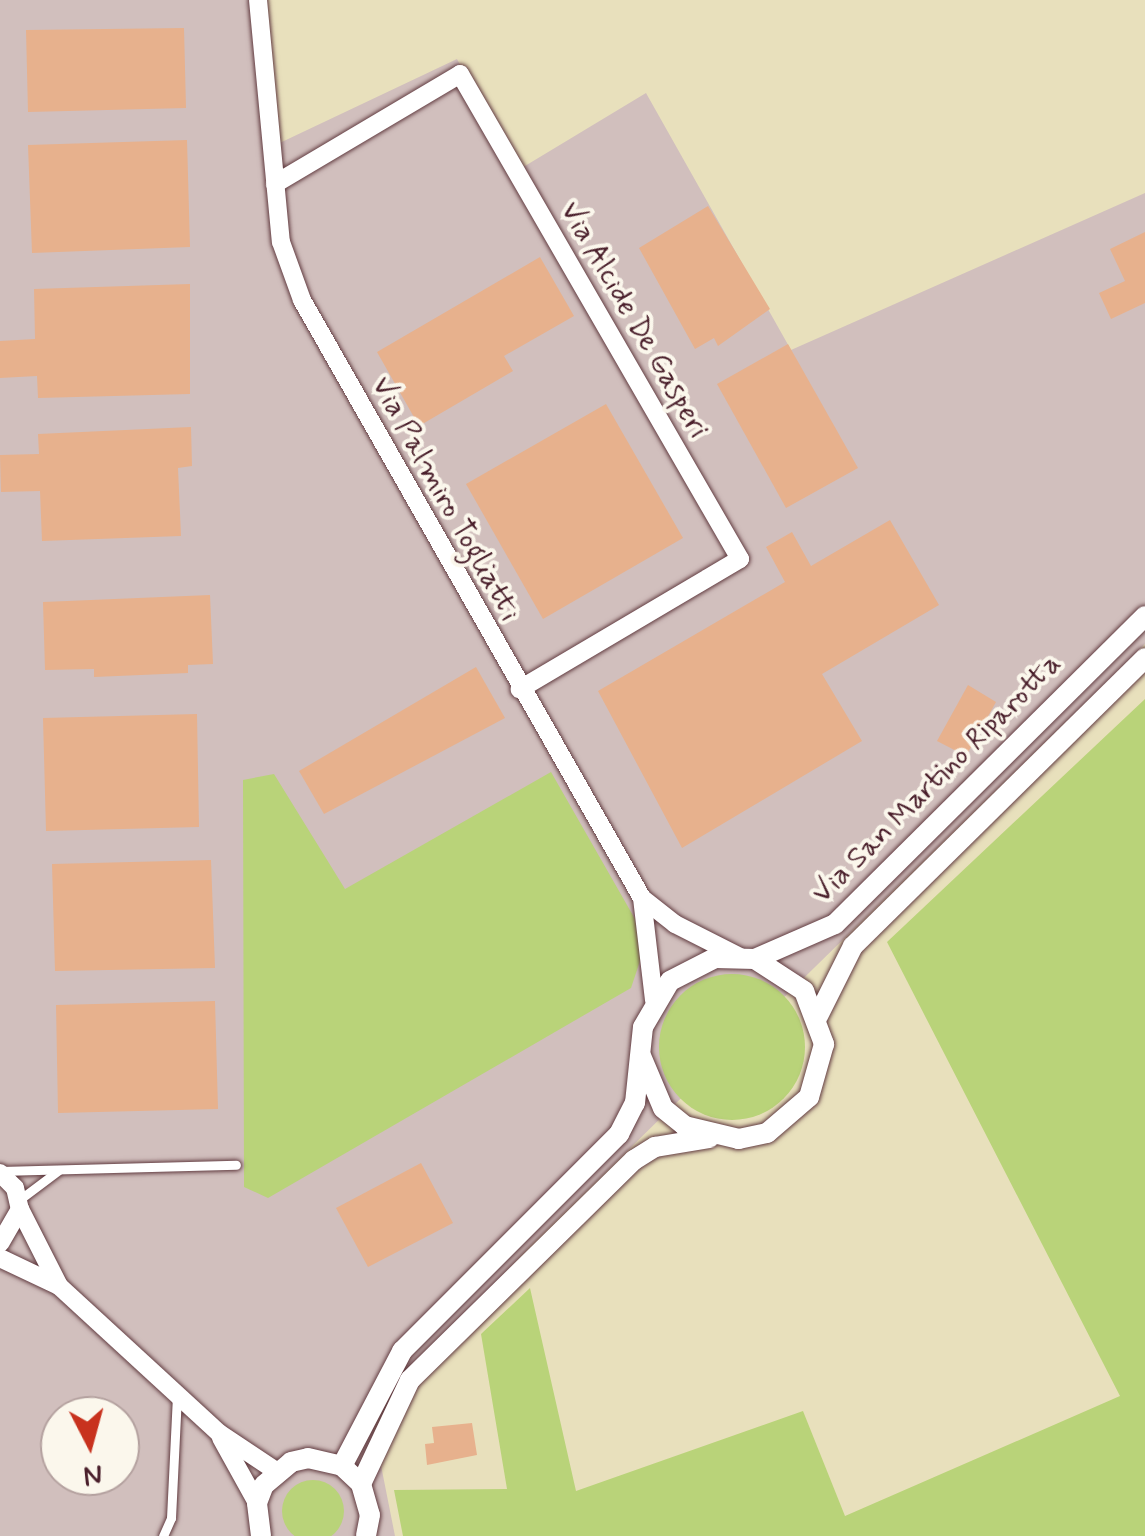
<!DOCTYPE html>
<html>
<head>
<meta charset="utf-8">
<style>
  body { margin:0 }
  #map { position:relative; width:1145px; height:1536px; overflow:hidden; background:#e8e0bc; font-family:Mynerve,sans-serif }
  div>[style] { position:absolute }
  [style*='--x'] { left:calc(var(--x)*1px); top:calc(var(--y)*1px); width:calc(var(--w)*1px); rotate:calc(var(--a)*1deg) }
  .industrial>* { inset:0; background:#d1bfbd }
  .green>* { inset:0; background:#b9d379 }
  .round { border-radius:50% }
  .building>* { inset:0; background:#e7b18d }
  .roads { filter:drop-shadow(0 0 2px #623c41) drop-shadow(0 0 2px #623c41) }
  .service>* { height:9px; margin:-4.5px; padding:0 4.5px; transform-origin:4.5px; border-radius:4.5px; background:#fff }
  .minor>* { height:18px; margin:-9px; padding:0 9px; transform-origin:9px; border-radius:9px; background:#fff }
  .tertiary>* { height:20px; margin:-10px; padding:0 10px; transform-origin:10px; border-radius:10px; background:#fff }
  span { translate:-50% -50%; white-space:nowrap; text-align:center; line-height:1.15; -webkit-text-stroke:8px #fbf7ec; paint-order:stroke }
  .street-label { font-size:30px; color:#4a1f2b }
  .north { position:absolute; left:40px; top:1396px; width:100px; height:100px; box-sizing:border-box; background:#fbf7ec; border:2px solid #b4a19f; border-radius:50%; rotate:174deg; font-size:28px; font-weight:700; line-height:40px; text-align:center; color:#4a1f2b }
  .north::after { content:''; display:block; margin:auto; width:35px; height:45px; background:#c8321e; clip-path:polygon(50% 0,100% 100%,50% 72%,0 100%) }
</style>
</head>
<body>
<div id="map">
  <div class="industrial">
    <div style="clip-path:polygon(evenodd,0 0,253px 0,267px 149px,457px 59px,515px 172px,646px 93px,791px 350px,1145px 193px,1145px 644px,529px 1247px,371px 1415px,395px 1536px,0 1536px,0 0,60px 1416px,120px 1416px,120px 1476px,60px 1476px,60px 1416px)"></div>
  </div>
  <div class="green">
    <div style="clip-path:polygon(1145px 699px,1145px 1536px,403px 1536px,394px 1490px,507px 1489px,481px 1334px,530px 1288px,576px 1491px,803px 1411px,845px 1516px,1120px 1396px,887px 942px)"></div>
    <div style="clip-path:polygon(551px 772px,635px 919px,641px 958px,631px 988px,268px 1198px,244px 1187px,243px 780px,274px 774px,345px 889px)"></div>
    <div class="round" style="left:659px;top:974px;width:146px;height:146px"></div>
    <div class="round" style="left:282px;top:1480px;width:62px;height:62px"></div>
  </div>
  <div class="building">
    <div style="clip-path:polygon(184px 28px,186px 108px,28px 112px,26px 30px)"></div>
    <div style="clip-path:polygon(187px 140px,190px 247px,32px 253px,28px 145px)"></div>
    <div style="clip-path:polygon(708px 206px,770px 309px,718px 346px,714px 338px,695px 349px,639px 248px)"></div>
    <div style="clip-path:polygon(1145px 232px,1145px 303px,1111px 319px,1099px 293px,1125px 281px,1110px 249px)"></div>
    <div style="clip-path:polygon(540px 257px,574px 316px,504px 356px,513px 371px,419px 426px,377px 352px)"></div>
    <div style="clip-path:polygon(190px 284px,190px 394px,38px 398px,37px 376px,0 378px,0 341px,35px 339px,34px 289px)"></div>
    <div style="clip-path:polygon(788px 344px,858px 468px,786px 508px,717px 384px)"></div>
    <div style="clip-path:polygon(606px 404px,683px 538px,543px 619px,466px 484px)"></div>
    <div style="clip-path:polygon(191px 427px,192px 466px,178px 468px,181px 536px,42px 541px,40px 491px,1px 492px,0 455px,39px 454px,38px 434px)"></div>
    <div style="clip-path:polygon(890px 520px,939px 605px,822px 674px,862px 741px,682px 848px,598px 691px,785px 582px,766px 547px,792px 532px,811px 566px)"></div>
    <div style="clip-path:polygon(210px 595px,213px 664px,188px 665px,188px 673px,94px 677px,94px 669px,45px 670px,43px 602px)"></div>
    <div style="clip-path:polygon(476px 667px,505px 718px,324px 814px,299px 771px)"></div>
    <div style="clip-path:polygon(968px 685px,996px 702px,966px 756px,937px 741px)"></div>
    <div style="clip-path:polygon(197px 714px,199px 827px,46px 831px,43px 718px)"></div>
    <div style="clip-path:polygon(211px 860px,215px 968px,55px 971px,52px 864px)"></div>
    <div style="clip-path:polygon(215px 1001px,218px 1109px,58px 1113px,56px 1005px)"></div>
    <div style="clip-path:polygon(421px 1163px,453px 1223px,368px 1267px,336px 1208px)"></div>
    <div style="clip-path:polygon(472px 1423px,477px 1455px,427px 1465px,425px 1444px,434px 1443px,432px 1427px)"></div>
  </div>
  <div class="roads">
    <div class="service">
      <div style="--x:0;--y:1171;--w:236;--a:-1.5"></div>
      <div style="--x:19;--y:1200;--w:50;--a:-36.9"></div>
      <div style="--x:163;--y:1536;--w:20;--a:-66"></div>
      <div style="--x:171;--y:1518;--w:122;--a:-87.2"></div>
    </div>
    <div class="minor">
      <div style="--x:258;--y:0;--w:243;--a:84.6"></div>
      <div style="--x:281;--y:242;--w:62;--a:70.1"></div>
      <div style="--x:302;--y:300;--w:688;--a:60.38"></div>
      <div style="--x:642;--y:898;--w:103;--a:83.3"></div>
      <div style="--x:275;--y:184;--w:215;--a:-30.7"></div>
      <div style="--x:460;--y:74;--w:560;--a:60"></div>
      <div style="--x:740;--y:559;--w:256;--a:149.4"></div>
      <div style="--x:642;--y:898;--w:42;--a:38.2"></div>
      <div style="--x:675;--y:924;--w:73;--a:26.9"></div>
      <div style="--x:0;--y:1173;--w:21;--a:45"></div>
      <div style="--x:15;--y:1188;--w:22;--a:77"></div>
      <div style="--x:20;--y:1209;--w:39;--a:120"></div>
      <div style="--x:20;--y:1209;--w:86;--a:63.1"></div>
      <div style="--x:0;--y:1258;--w:65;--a:25.4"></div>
      <div style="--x:59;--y:1286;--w:217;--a:42.6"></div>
      <div style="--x:219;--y:1433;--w:69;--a:33.7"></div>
      <div style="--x:221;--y:1438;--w:74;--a:61"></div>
    </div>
    <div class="tertiary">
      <div style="--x:755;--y:959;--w:87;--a:-23.6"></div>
      <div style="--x:835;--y:924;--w:437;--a:-44.8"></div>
      <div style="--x:818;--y:1016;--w:78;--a:-63.4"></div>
      <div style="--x:853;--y:946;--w:410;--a:-44.6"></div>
      <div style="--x:342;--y:1466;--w:130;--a:-62.4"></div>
      <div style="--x:402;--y:1351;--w:307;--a:-45"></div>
      <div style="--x:619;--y:1134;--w:35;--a:-63"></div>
      <div style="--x:635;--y:1103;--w:76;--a:-84"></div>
      <div style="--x:643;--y:1027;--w:53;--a:-59.6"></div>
      <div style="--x:670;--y:981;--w:51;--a:-27.1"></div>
      <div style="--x:715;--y:958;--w:40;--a:1.4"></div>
      <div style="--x:755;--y:959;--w:59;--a:33.1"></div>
      <div style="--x:804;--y:991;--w:57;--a:69.3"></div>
      <div style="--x:824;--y:1044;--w:55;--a:105.8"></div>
      <div style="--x:809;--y:1097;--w:55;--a:139.4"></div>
      <div style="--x:767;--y:1133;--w:29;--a:168"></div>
      <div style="--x:739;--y:1139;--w:56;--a:-166.5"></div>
      <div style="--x:685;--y:1126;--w:28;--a:-141"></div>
      <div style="--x:663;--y:1108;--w:56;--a:-112.9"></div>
      <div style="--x:361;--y:1484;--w:115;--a:-64.8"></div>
      <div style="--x:410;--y:1380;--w:314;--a:-44.5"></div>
      <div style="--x:634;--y:1160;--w:25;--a:-32"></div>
      <div style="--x:655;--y:1147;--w:55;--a:-9.5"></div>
      <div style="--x:261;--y:1536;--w:33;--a:-97"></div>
      <div style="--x:257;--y:1503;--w:19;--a:-69"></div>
      <div style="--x:264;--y:1485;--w:35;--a:-40"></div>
      <div style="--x:291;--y:1462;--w:17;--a:-13"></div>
      <div style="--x:308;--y:1458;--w:35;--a:13"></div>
      <div style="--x:342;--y:1466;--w:26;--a:43"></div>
      <div style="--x:361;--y:1484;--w:32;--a:74"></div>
      <div style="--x:370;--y:1515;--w:21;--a:101"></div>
    </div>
  </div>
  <div class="street-label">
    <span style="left:634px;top:320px;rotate:60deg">Via Alcide De Gasperi</span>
    <span style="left:445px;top:499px;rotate:61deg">Via Palmiro Togliatti</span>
    <span style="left:937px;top:779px;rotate:-45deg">Via San Martino Riparotta</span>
  </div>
  <div class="north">N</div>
</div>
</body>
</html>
